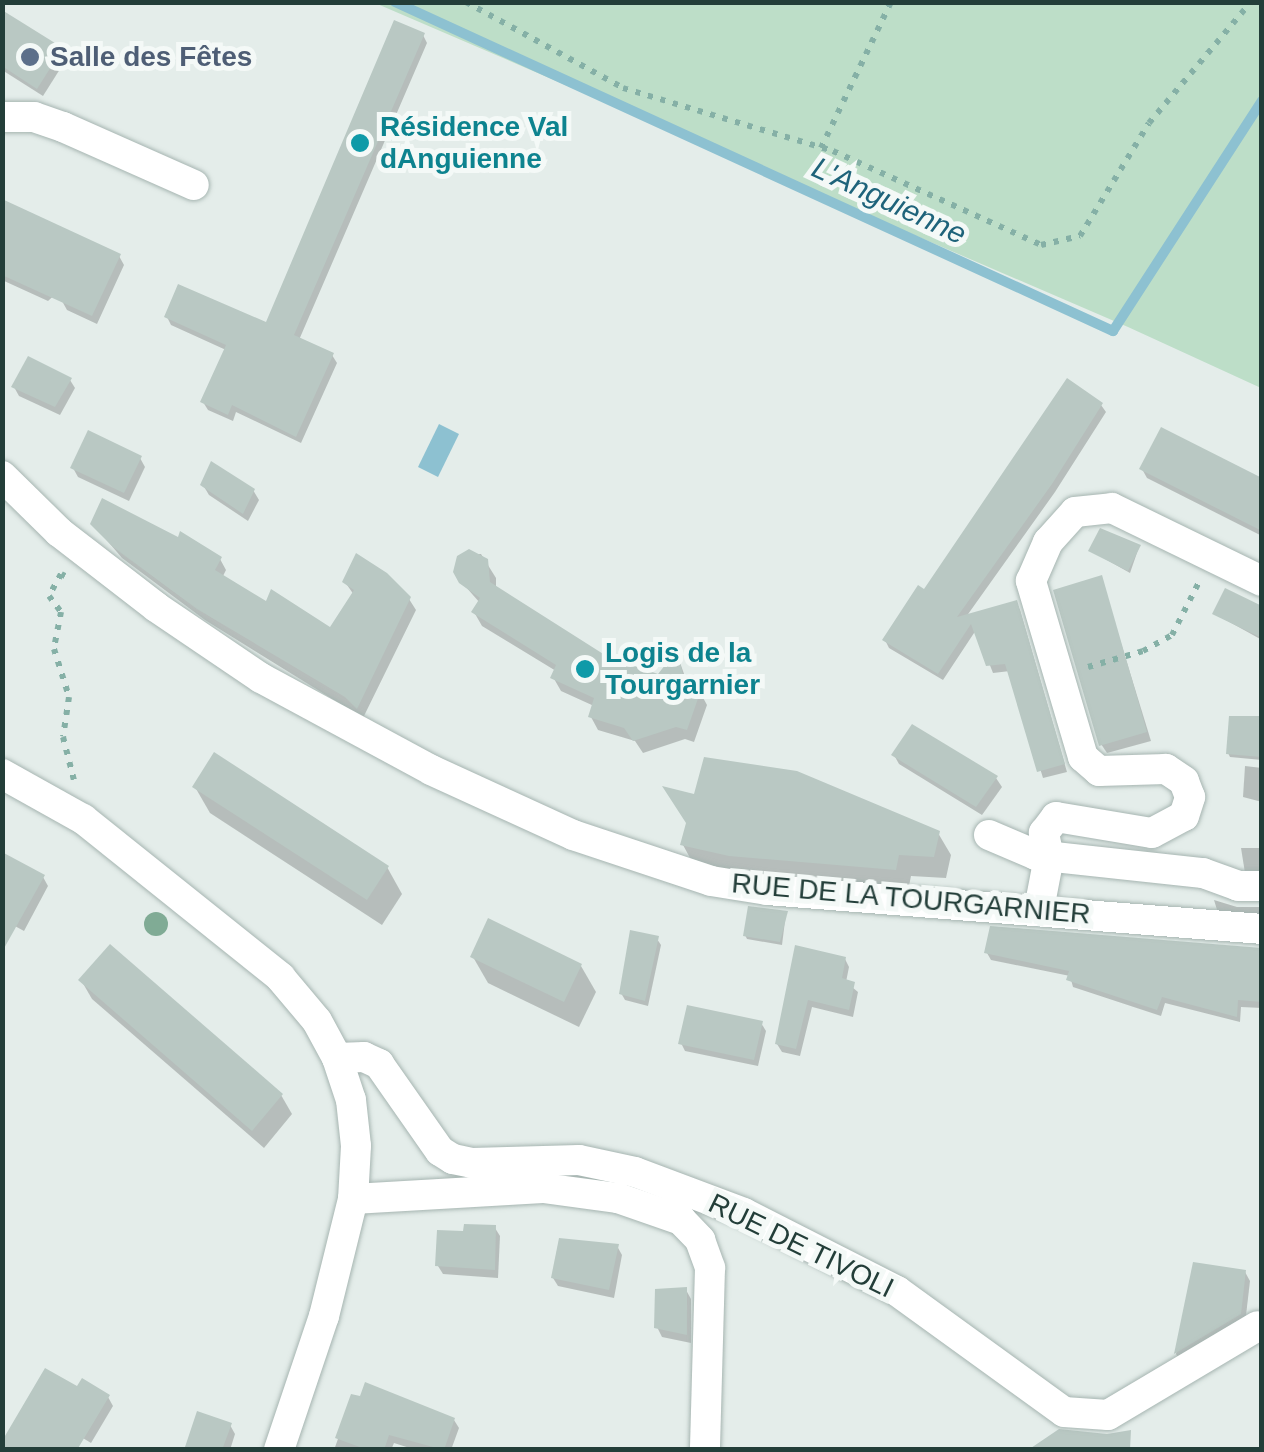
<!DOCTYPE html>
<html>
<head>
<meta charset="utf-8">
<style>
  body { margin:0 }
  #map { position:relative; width:1264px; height:1452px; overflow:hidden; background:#e4edea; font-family:Arial,sans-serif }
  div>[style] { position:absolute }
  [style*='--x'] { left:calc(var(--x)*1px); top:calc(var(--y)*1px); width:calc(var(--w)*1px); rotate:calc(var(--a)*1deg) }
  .green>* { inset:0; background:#bddec8 }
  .water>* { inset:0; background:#8dc1d1 }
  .shadow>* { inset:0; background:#0003 }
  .stream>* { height:10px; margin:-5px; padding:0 5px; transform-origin:5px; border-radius:5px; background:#8dc1d1 }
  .building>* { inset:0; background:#b9c8c3 }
  .path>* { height:6px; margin-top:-3px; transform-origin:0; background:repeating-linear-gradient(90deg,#85b0a6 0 5px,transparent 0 13px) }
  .roads { filter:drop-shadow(0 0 2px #a6b5b1) drop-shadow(0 0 2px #a6b5b1) }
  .minor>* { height:30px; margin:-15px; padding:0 15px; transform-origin:15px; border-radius:15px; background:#fff }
  .trees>* { width:24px; height:24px; margin:-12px; border-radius:50%; background:#80ab95 }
  .dots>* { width:28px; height:28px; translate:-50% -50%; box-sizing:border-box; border:5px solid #f4f9f7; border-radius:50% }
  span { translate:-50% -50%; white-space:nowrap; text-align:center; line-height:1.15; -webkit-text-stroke:10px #f4f9f7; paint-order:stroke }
  .service-label { font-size:28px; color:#4e5e75; font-weight:700 }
  .left { translate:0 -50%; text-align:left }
  .culture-label { font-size:28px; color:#0d838f; font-weight:700 }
  .street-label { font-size:28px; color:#233e39 }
  .water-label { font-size:30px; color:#1e637a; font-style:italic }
  .frame { position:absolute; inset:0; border:5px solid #233e39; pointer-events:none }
</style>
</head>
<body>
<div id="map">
  <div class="green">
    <div style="clip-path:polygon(375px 3px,1261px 3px,1261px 388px,1128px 327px)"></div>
  </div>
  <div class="water">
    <div style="clip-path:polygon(439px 424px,459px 434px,438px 477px,418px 467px)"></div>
  </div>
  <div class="shadow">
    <div style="clip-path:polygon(2px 12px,61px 49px,67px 58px,43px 96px,2px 70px)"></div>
    <div style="clip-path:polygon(423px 35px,427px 43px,299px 340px,332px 355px,337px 363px,301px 443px,236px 412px,233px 421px,208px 410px,203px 402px,226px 350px,171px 325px,167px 317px,268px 325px)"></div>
    <div style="clip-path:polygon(2px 202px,119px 256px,124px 265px,97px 324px,67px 310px,62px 301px,75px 276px,48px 301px,2px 280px)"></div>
    <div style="clip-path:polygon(70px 380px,75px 388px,60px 415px,19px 396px,14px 387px)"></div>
    <div style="clip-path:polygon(1101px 405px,1106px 412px,1055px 492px,966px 617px,1016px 603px,1020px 610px,1067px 772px,1043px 778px,1010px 671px,993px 673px,976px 630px,943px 680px,889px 648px,885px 640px)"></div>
    <div style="clip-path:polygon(140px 458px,145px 467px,129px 501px,78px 477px,73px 468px)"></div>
    <div style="clip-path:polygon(1142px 469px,1262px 481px,1262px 536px,1147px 478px)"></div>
    <div style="clip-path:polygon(203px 485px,253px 490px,259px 500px,248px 521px,209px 495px)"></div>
    <div style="clip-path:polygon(93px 524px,220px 559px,226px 570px,222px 578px,267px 605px,330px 630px,354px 595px,345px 582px,409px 599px,416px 610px,363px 718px,205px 620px,122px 558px)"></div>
    <div style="clip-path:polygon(1139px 547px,1130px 573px,1091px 551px)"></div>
    <div style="clip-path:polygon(481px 554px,496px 578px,496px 589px,607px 659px,658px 676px,677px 654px,689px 688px,700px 692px,707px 705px,694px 742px,685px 739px,643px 753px,635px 741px,598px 730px,591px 717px,594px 706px,561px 691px,553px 677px,556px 671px,482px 626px,474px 612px,480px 603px,458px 578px,462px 555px)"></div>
    <div style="clip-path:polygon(1101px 578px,1151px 741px,1107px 753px,1101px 744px)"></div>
    <div style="clip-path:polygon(1262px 609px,1262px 640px,1215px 614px)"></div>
    <div style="clip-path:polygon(1262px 719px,1262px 760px,1230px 757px,1228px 753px)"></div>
    <div style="clip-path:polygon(894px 755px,996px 778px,1002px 787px,982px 815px,899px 764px)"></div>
    <div style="clip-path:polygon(1245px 766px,1262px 768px,1262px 802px,1243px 797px)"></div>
    <div style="clip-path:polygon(195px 787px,387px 867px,402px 894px,382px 925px,210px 813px)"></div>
    <div style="clip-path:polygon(688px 824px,938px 833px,951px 855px,946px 878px,911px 876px,908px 891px,802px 883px,695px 867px,683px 845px)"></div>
    <div style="clip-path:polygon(1241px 848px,1262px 848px,1262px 875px,1245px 873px)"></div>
    <div style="clip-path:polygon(43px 877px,48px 886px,24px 931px,2px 919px)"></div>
    <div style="clip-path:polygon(1214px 900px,1237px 907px,1262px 907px,1262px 918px,1218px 913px)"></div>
    <div style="clip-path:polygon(786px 913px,782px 945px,747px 939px,745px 935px)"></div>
    <div style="clip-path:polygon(657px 939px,661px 945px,648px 1006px,625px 1000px,621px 993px)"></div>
    <div style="clip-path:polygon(797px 948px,845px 959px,849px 967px,846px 982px,858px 992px,853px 1017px,812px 1007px,800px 1056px,782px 1052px,777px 1044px)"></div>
    <div style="clip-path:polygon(1262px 948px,1262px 1008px,1241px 1007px,1240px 1022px,1165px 1003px,1161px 1016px,1073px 987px,1070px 976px,991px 960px,987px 953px)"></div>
    <div style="clip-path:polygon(473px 957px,581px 966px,596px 992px,579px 1027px,488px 983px)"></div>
    <div style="clip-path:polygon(81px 980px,281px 1095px,292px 1114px,264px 1148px,92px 999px)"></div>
    <div style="clip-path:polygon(761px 1023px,766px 1031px,758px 1066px,685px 1051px,681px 1043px)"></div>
    <div style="clip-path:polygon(495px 1228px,500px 1236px,498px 1278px,443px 1274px,438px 1266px,466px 1234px)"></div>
    <div style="clip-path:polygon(617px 1246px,622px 1255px,614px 1298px,558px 1286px,553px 1278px)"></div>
    <div style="clip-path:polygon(1195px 1265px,1245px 1272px,1250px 1281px,1245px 1324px,1181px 1362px,1176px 1354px)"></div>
    <div style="clip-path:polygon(686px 1290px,691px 1299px,691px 1343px,662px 1337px,657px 1327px)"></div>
    <div style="clip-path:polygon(367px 1385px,454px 1420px,459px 1428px,451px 1450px,416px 1450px,394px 1443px,391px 1450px,334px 1450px,353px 1397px,361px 1399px)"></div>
    <div style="clip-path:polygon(77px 1390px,108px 1397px,113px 1406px,91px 1443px,73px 1432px)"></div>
    <div style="clip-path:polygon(230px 1425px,235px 1434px,230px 1450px,187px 1450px)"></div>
  </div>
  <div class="stream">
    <div style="--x:395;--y:2;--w:790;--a:24.62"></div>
    <div style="--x:1113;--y:331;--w:274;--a:-57.1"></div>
  </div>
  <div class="building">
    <div style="clip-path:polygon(2px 10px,63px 48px,37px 89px,2px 66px)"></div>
    <div style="clip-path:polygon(394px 20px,425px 33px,294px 335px,334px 353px,296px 437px,232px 405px,228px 415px,200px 402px,226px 345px,164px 317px,178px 284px,266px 322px)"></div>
    <div style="clip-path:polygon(2px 199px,121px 254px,92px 316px,2px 275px)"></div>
    <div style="clip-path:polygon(28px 356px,72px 378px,55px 407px,11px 387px)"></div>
    <div style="clip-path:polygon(1067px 378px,1103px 403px,1052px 484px,957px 617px,1017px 600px,1065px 764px,1037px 772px,1005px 664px,986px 666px,971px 624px,938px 674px,882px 640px,918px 585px,924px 589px)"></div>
    <div style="clip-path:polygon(1161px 427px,1262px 478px,1262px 531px,1139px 469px)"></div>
    <div style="clip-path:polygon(88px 430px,142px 456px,124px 493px,70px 468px)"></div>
    <div style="clip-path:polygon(211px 461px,255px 489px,243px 514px,200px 485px)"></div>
    <div style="clip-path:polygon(102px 498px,178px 537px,180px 531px,222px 557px,215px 570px,266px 601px,271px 589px,330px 627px,354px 590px,342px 582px,356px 553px,387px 573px,411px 597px,357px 709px,345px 697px,197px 609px,113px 547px,90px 524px)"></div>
    <div style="clip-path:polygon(1100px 528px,1141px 545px,1128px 571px,1088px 551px)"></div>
    <div style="clip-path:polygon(469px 549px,488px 559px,490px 582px,608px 657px,658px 674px,677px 650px,685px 683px,701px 690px,687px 730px,676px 727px,633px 741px,624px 728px,588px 717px,594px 698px,550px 678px,556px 665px,471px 612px,480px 598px,459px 583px,453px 572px,457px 556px)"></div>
    <div style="clip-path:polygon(1102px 575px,1147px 732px,1099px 746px,1053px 590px)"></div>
    <div style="clip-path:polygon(1225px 588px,1262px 606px,1262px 638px,1212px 614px)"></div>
    <div style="clip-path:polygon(1229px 716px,1262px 716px,1262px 757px,1226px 754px)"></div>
    <div style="clip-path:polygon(912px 724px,998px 776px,976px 807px,891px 755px)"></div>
    <div style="clip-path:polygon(214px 752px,389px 866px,367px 900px,192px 787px)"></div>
    <div style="clip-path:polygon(704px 757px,797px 771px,940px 831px,934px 857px,899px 855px,896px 870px,729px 856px,680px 845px,686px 823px,662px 786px,694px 794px)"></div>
    <div style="clip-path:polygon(2px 852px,45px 875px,2px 952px)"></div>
    <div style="clip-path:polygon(748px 906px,788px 911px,780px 942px,743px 936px)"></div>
    <div style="clip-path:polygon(488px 918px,582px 964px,564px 1002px,470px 957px)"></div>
    <div style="clip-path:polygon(990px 926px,1262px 948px,1262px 1002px,1238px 1000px,1237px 1017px,1162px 997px,1157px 1010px,1066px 980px,1069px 971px,984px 953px)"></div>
    <div style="clip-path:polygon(630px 930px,659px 936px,645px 1001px,619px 994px)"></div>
    <div style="clip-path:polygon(110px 944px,283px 1094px,252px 1131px,78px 980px)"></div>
    <div style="clip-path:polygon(795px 945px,846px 957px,842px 978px,855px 982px,849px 1010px,808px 1000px,796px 1049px,775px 1044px)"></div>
    <div style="clip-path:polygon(687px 1005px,763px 1021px,754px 1060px,678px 1044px)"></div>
    <div style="clip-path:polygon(464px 1224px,496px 1225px,495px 1270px,435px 1266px,437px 1230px,463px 1231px)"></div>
    <div style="clip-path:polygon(559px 1238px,619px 1244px,609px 1290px,551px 1278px)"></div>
    <div style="clip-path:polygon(1193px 1262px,1246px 1270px,1241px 1314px,1174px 1354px)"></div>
    <div style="clip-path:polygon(687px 1287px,687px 1335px,654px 1328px,655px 1289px)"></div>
    <div style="clip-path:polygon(45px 1368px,77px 1386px,82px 1378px,110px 1395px,77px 1450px,2px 1450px,2px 1441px)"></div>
    <div style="clip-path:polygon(365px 1382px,455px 1418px,444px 1450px,389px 1435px,384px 1450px,368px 1450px,335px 1438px,351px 1394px,360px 1396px)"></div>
    <div style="clip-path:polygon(197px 1411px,232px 1423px,222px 1450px,184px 1450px)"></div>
    <div style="clip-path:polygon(1059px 1429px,1107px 1434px,1131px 1430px,1130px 1450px,1028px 1450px)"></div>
  </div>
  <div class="path">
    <div style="--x:466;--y:2;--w:179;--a:28.7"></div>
    <div style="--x:623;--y:88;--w:219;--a:16.7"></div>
    <div style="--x:833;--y:151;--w:228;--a:24.3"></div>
    <div style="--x:1041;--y:245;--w:40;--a:-13"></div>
    <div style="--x:1080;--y:236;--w:132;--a:-58.6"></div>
    <div style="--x:1149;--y:123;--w:158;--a:-49.9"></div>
    <div style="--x:821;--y:148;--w:162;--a:-64.4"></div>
    <div style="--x:65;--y:576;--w:4;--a:-153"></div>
    <div style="--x:61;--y:574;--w:25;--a:119"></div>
    <div style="--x:49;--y:596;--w:20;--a:53"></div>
    <div style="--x:61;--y:612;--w:38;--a:101"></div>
    <div style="--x:54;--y:649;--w:50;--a:72.6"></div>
    <div style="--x:69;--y:697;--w:40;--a:98.5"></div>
    <div style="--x:63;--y:737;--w:44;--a:75.7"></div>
    <div style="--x:1088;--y:667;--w:57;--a:-16.2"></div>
    <div style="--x:1143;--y:651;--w:33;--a:-29"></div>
    <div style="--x:1172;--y:635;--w:62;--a:-63"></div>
  </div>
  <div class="roads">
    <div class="minor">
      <div style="--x:2;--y:117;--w:32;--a:0"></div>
      <div style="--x:34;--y:117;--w:31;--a:19"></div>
      <div style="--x:63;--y:127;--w:143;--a:23.9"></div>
      <div style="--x:2;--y:476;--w:80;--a:44.5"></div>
      <div style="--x:59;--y:532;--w:123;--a:37.7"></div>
      <div style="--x:156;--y:607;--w:127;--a:34.1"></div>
      <div style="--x:261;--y:678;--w:193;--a:28.4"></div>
      <div style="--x:431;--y:770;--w:156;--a:24.6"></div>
      <div style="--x:573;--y:835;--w:145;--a:18.4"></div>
      <div style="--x:711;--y:881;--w:57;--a:9.1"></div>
      <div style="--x:767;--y:890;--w:497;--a:4.5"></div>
      <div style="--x:2;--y:774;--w:93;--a:29.1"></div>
      <div style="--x:83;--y:819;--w:253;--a:38.7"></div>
      <div style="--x:280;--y:977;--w:57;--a:49.9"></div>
      <div style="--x:317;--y:1021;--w:42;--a:61.6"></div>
      <div style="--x:337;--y:1058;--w:44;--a:71.6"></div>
      <div style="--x:351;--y:1100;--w:46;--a:83.8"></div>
      <div style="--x:356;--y:1146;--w:53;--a:93.2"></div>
      <div style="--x:353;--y:1199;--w:121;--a:103.9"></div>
      <div style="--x:324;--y:1316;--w:141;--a:108.6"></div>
      <div style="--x:989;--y:835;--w:51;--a:23.1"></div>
      <div style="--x:1036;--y:855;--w:168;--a:6.2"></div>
      <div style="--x:1203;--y:873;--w:37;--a:20"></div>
      <div style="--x:1238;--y:886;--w:24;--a:0"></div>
      <div style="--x:1039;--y:909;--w:53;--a:-79.1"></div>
      <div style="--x:1049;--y:857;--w:25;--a:-102"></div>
      <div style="--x:1044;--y:833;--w:20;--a:-53"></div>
      <div style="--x:1056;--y:817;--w:97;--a:9.5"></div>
      <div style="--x:1152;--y:833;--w:36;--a:-28"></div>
      <div style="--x:1184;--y:816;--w:20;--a:-72"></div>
      <div style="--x:1190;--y:797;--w:17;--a:-111"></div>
      <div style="--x:1184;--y:781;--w:22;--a:-146"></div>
      <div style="--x:1166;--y:769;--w:67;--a:178.3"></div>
      <div style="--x:1099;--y:771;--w:21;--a:-139"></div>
      <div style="--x:1083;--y:757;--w:184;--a:-106.5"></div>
      <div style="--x:1031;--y:581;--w:43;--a:-66.4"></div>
      <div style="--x:1048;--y:542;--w:40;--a:-48"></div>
      <div style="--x:1075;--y:512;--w:37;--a:-6"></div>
      <div style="--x:1112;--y:508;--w:167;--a:26"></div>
      <div style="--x:337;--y:1058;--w:27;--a:-2"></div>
      <div style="--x:364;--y:1057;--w:17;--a:25"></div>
      <div style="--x:379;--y:1064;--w:106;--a:55"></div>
      <div style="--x:440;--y:1151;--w:15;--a:32"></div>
      <div style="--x:453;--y:1159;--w:19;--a:12"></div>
      <div style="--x:472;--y:1163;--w:107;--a:-1.6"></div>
      <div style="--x:579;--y:1160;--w:57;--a:12.1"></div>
      <div style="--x:635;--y:1172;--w:116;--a:20.6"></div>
      <div style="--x:744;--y:1213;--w:172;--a:27"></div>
      <div style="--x:897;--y:1291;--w:206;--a:35.9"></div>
      <div style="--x:1064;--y:1412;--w:44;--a:3.9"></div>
      <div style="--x:1108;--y:1415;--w:174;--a:-30.7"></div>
      <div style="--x:353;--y:1199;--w:190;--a:-3.3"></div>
      <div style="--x:543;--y:1188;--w:76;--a:7.6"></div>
      <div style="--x:618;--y:1198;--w:67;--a:19.2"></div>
      <div style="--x:681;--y:1220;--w:28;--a:46"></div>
      <div style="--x:700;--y:1240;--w:30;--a:70"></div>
      <div style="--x:710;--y:1268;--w:182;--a:91.6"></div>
    </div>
  </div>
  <div class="trees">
    <div style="left:156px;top:924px"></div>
  </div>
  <div class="dots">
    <div style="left:30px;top:57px;background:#5c6f8a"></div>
    <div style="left:360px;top:143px;background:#0f9aa8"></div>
    <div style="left:585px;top:669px;background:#0f9aa8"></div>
  </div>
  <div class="service-label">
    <span class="left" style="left:50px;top:57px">Salle des Fêtes</span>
  </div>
  <div class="culture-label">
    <span class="left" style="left:380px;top:143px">Résidence Val<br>dAnguienne</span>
    <span class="left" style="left:605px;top:669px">Logis de la<br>Tourgarnier</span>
  </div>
  <div class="street-label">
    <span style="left:911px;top:899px;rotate:5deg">RUE DE LA TOURGARNIER</span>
    <span style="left:801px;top:1246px;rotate:26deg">RUE DE TIVOLI</span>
  </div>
  <div class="water-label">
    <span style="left:889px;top:201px;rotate:25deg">L'Anguienne</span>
  </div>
  <div class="frame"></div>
</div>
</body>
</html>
